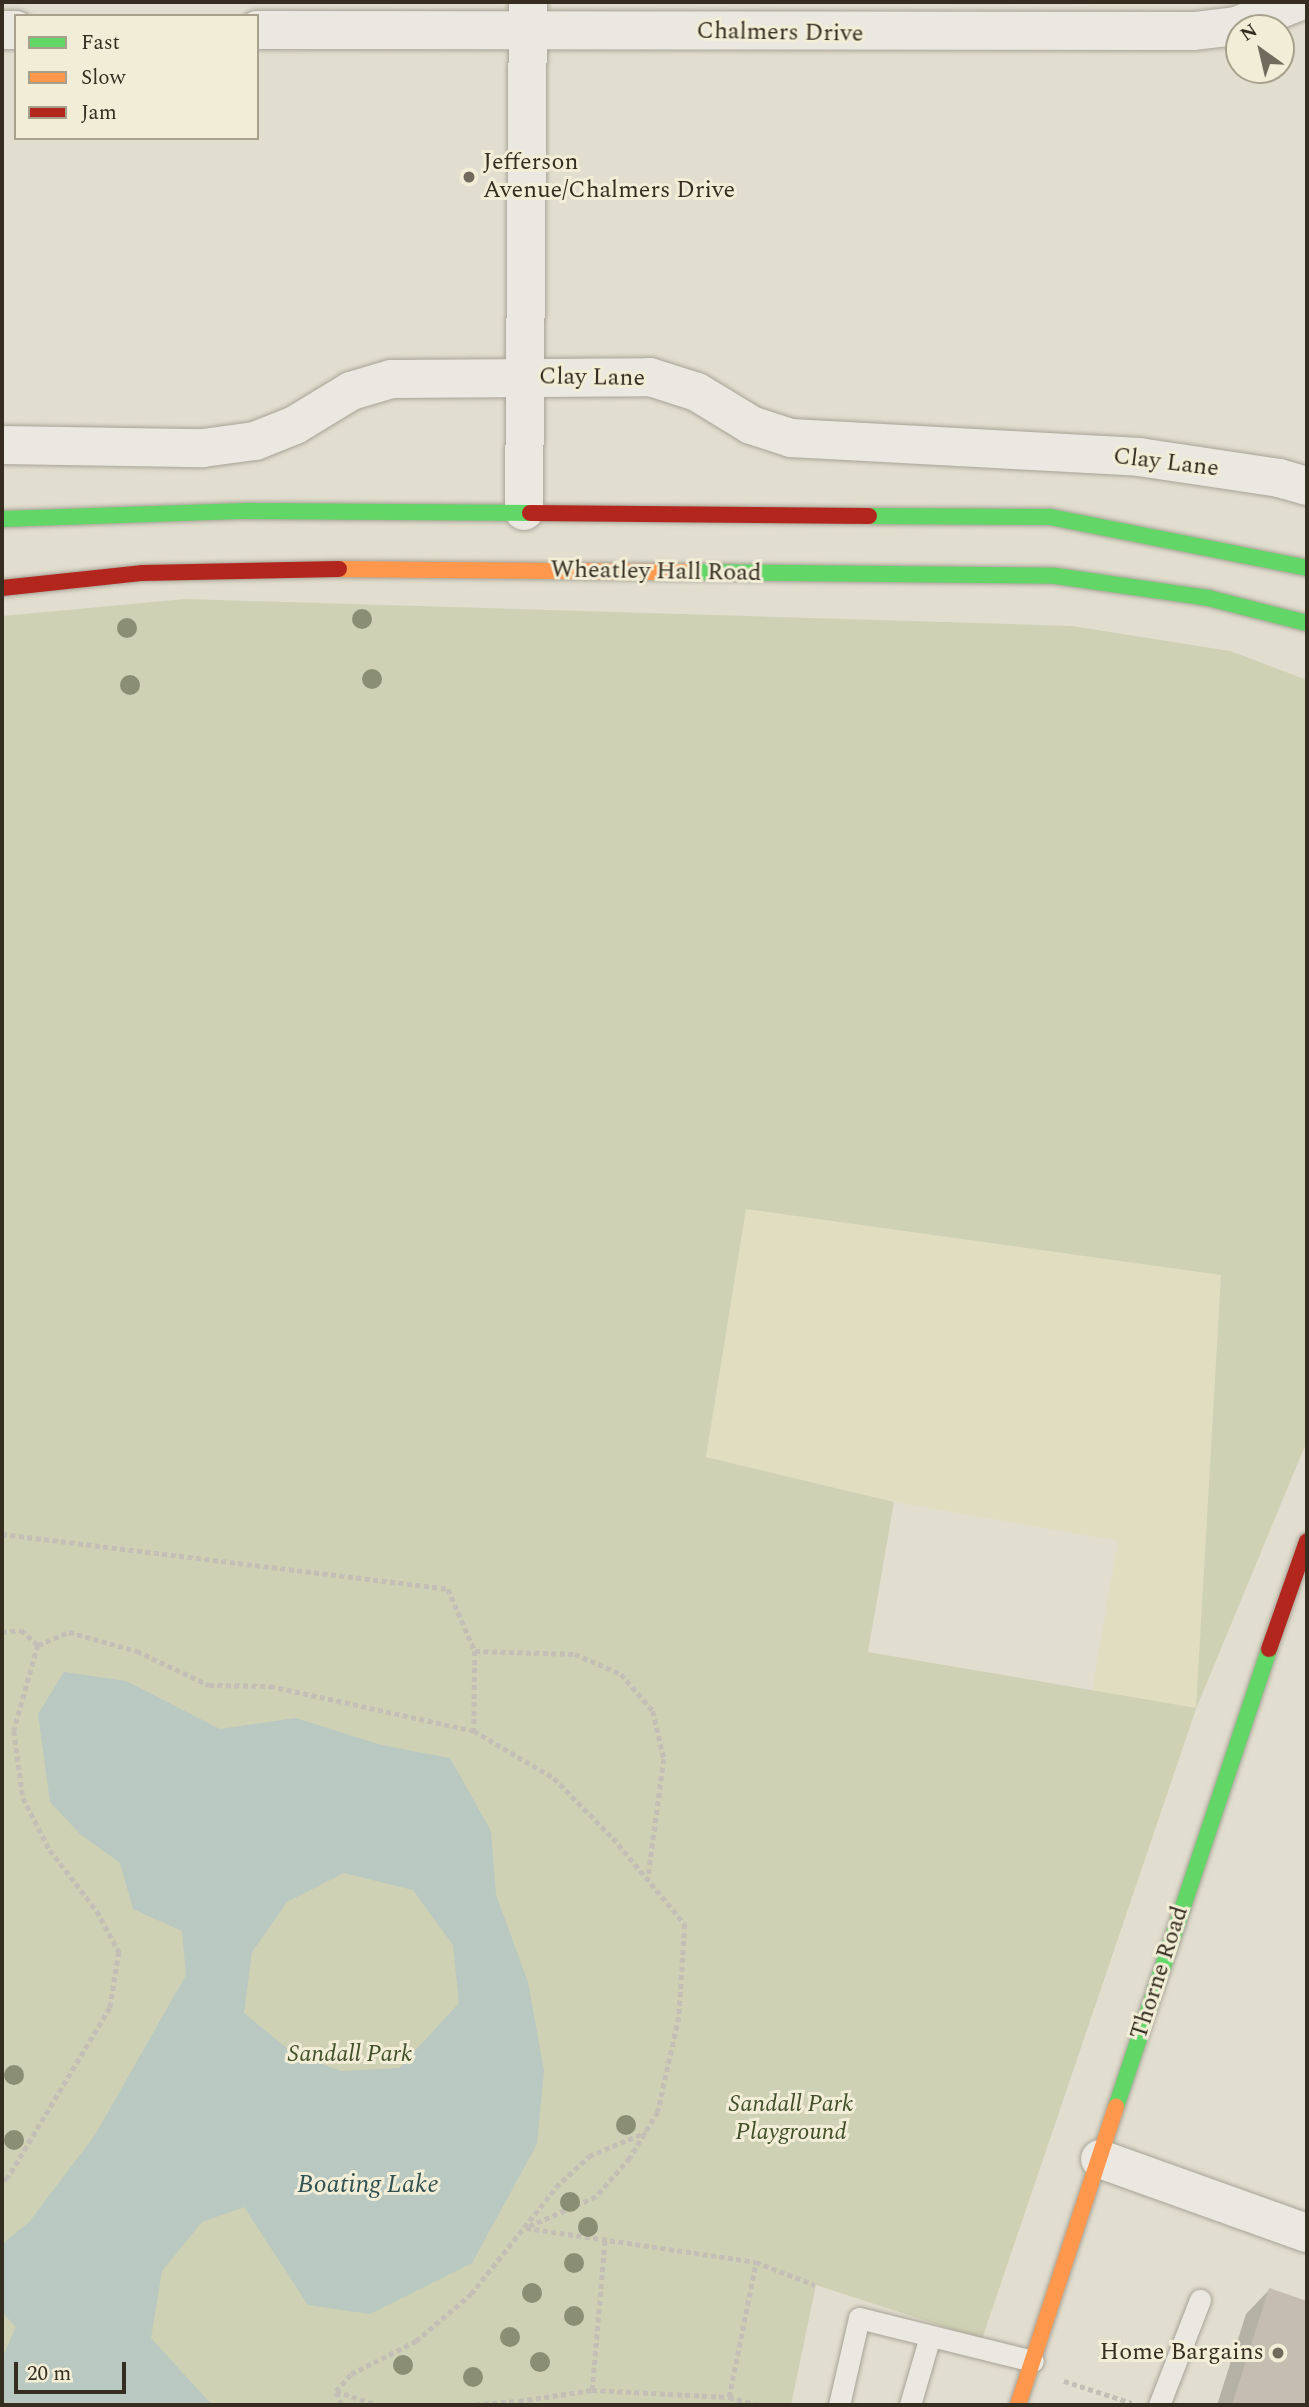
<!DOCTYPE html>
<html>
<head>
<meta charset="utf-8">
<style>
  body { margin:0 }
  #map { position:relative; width:1309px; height:2407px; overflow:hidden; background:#e2decf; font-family:Spectral,serif }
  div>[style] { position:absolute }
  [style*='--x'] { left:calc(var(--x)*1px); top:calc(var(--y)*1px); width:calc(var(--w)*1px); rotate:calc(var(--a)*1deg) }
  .farmland>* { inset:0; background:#e0ddc1 }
  .green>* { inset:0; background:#ced1b3 }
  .water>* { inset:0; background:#b9c8c0 }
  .shadow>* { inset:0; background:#0003 }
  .building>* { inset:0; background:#c5beb0 }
  .path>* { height:4.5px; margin-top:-2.25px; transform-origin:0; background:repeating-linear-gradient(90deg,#c3bfb6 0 5px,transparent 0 8.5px) }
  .roads { filter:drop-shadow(0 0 2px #a7a397) drop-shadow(0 0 2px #a7a397) }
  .lane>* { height:21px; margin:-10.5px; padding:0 10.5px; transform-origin:10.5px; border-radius:10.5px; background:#eae8e0 }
  .street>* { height:38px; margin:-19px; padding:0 19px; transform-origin:19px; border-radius:19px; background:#eae8e0 }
  .fast>* { height:16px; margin:-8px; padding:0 8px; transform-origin:8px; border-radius:8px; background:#63d668 }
  .slow>* { height:16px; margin:-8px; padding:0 8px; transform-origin:8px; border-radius:8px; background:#ff974d }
  .jam>* { height:16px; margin:-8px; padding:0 8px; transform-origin:8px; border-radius:8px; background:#b3261e }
  .trees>* { width:20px; height:20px; margin:-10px; border-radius:50%; background:#8a8f74 }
  .dots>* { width:19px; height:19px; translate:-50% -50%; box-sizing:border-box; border:4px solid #f2edd6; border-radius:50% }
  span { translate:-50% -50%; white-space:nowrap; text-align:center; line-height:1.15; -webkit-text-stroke:6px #f2edd6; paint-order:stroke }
  .street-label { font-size:24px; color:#352d20 }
  .poi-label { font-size:24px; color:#352d20 }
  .left { translate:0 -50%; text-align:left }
  .right { translate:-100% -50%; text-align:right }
  .park-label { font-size:24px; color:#424f29; font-style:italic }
  .water-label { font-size:26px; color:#315253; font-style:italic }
  .frame { position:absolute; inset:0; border:4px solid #352d20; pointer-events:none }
  .legend { position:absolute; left:14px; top:14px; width:245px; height:126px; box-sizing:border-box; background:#f2edd6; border:2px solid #a6a08d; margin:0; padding:9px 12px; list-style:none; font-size:21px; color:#352d20 }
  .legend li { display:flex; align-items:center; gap:14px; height:35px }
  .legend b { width:35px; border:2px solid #a6a08d }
  .north { position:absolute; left:1225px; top:14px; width:70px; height:70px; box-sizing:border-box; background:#f2edd6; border:2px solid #a6a08d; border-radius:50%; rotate:326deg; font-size:19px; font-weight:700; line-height:28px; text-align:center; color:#352d20 }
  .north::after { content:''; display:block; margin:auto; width:24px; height:32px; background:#726b5d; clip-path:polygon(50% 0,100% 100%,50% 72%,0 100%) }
  .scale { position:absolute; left:14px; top:2362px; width:112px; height:32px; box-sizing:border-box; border:4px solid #352d20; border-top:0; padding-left:9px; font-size:21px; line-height:24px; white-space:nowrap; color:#352d20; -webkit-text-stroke:5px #f2edd6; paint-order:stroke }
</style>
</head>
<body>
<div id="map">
  <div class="farmland">
    <div style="clip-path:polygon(746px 1209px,1221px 1275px,1196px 1709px,1092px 1691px,1118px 1541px,894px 1502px,706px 1457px)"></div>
  </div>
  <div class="green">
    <div style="clip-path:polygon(evenodd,186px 599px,1072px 626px,1230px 651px,1307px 680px,1307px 1441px,1196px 1709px,982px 2339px,816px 2285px,791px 2405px,2px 2405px,2px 616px,186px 599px,746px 1209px,1221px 1275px,1196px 1708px,868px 1652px,894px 1502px,706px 1457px,746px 1209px)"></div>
  </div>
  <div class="water">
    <div style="clip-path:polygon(evenodd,64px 1672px,126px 1681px,220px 1729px,296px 1718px,381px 1745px,450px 1758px,491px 1831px,496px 1895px,528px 1982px,544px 2071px,537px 2144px,472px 2263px,370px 2314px,308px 2305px,244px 2207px,202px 2222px,162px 2271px,151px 2338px,212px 2405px,2px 2405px,2px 2358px,16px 2327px,2px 2312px,2px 2244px,29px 2222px,95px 2135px,186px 1975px,182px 1931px,133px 1909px,120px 1863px,80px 1834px,50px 1802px,38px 1714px,64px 1672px,344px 1873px,413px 1890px,453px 1945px,459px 2003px,399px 2068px,341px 2071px,294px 2054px,244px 2013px,252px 1952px,287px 1902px,344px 1873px)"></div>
  </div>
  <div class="shadow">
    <div style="clip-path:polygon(1269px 2290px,1307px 2303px,1307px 2405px,1217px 2405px,1246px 2314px)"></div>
  </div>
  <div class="building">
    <div style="clip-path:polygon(1269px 2288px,1307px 2301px,1307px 2405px,1232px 2405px)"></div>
  </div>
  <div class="path">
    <div style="--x:2;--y:1534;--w:449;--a:7"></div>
    <div style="--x:448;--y:1589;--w:68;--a:66.5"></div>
    <div style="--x:475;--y:1651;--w:80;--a:90.7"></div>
    <div style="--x:474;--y:1731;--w:93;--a:30.4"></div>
    <div style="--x:554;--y:1778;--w:84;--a:45.5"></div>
    <div style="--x:613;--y:1838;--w:112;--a:50.1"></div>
    <div style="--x:685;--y:1924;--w:93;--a:93.7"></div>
    <div style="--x:679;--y:2017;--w:97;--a:102.5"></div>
    <div style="--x:658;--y:2112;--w:54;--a:121.3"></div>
    <div style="--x:630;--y:2158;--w:52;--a:131.1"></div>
    <div style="--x:596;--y:2197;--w:77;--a:156.1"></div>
    <div style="--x:526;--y:2228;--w:232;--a:8.4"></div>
    <div style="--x:756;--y:2262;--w:63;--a:21.3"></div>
    <div style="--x:2;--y:1632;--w:19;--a:-6"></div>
    <div style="--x:21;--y:1630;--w:23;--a:41"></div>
    <div style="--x:38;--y:1645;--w:89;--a:105.6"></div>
    <div style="--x:14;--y:1731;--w:68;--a:82.3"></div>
    <div style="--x:23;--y:1798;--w:59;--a:62.6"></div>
    <div style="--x:50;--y:1850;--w:77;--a:52.4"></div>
    <div style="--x:97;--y:1911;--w:47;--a:61.8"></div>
    <div style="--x:119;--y:1952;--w:57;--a:99.1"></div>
    <div style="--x:110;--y:2008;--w:198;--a:121"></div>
    <div style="--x:8;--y:2178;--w:7;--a:153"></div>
    <div style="--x:38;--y:1645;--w:34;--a:-23"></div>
    <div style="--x:69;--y:1632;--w:71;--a:15.6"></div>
    <div style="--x:137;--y:1651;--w:80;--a:25.3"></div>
    <div style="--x:209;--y:1685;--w:61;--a:0.9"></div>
    <div style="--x:270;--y:1686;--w:209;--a:12.4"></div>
    <div style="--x:475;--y:1651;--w:100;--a:1.7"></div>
    <div style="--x:575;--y:1654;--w:50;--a:23.5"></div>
    <div style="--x:621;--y:1674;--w:49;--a:49.1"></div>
    <div style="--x:653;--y:1711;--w:49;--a:77.1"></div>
    <div style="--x:664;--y:1759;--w:121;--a:97.6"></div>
    <div style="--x:1064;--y:2381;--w:71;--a:17.9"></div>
    <div style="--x:592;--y:2390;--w:152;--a:-85.1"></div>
    <div style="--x:336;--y:2391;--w:43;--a:18.9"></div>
    <div style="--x:729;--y:2397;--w:29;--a:16"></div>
    <div style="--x:519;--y:2401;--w:74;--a:-8.6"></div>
    <div style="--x:592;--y:2390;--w:137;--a:2.9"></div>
    <div style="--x:729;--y:2397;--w:138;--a:-78.7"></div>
    <div style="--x:341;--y:2405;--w:15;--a:-110"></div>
    <div style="--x:336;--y:2391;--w:23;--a:-49"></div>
    <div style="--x:351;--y:2374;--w:73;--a:-26.9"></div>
    <div style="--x:416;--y:2341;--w:72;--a:-40.5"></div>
    <div style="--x:471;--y:2294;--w:137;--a:-51.5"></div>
    <div style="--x:556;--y:2187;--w:45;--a:-43.2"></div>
    <div style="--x:589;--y:2156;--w:62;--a:-22.8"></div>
    <div style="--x:467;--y:2405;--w:52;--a:-4.4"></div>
    <div style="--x:519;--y:2401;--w:15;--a:16"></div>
  </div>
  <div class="roads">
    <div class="lane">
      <div style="--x:839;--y:2405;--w:89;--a:-77.1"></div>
      <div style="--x:859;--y:2318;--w:179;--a:13.9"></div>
      <div style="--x:910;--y:2405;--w:72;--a:-73.8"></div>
      <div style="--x:1159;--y:2405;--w:113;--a:-68.7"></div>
    </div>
    <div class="street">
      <div style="--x:2;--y:30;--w:14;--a:0"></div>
      <div style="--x:257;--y:30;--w:937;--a:0.06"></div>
      <div style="--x:1194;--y:31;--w:42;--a:-6.8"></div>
      <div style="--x:1236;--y:26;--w:66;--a:-21.2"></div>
      <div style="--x:2;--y:445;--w:201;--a:0.9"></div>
      <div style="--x:203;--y:448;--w:52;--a:-7.7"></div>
      <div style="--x:255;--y:441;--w:43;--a:-21.8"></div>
      <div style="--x:295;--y:425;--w:66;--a:-31.3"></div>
      <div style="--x:351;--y:391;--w:42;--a:-16.7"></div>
      <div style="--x:391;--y:379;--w:259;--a:-0.4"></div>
      <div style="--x:650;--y:377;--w:49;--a:17.7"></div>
      <div style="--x:697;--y:392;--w:63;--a:31.4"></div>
      <div style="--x:751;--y:425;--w:42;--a:18"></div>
      <div style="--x:791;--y:438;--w:349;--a:3.1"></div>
      <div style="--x:1139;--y:457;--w:142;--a:8.5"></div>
      <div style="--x:1279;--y:478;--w:29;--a:16"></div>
      <div style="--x:524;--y:511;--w:509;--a:-89.55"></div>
      <div style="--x:1100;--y:2159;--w:220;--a:19.7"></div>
    </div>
    <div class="fast">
      <div style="--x:869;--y:516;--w:181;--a:0.3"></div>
      <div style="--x:1050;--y:517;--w:262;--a:11.2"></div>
      <div style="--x:2;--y:519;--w:245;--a:-1.9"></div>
      <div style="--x:247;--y:511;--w:283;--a:0.4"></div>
      <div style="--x:692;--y:572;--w:364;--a:0.6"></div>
      <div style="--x:1056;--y:576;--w:154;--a:8.2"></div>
      <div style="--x:1208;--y:598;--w:102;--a:14.2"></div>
      <div style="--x:1116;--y:2107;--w:483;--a:-71.5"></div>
    </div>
    <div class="slow">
      <div style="--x:339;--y:569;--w:353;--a:0.5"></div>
      <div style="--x:1018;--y:2405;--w:314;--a:-71.8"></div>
    </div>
    <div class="jam">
      <div style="--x:530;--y:513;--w:339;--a:0.5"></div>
      <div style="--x:2;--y:588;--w:142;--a:-6.1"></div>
      <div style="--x:143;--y:573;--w:196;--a:-1.2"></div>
      <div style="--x:1269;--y:1649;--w:114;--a:-70.6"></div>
    </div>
  </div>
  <div class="trees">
    <div style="left:362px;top:619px"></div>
    <div style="left:127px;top:628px"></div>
    <div style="left:372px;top:679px"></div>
    <div style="left:130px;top:685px"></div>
    <div style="left:14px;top:2075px"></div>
    <div style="left:626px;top:2125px"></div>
    <div style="left:14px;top:2140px"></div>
    <div style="left:570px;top:2202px"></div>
    <div style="left:588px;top:2227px"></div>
    <div style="left:574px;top:2263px"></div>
    <div style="left:532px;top:2293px"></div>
    <div style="left:574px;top:2316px"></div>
    <div style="left:510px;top:2337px"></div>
    <div style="left:540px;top:2362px"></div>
    <div style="left:403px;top:2365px"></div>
    <div style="left:473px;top:2377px"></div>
  </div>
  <div class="dots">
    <div style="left:469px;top:177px;background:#726b5d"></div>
    <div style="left:1278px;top:2353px;background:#726b5d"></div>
  </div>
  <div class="street-label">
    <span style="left:780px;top:33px;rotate:1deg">Chalmers Drive</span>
    <span style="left:592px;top:378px;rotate:1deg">Clay Lane</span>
    <span style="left:1166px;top:463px;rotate:7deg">Clay Lane</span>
    <span style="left:656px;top:572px;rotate:1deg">Wheatley Hall Road</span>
    <span style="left:1160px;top:1973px;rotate:-72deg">Thorne Road</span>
  </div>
  <div class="poi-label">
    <span class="left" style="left:483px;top:177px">Jefferson<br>Avenue/Chalmers Drive</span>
    <span class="right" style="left:1264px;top:2353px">Home Bargains</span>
  </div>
  <div class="park-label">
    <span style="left:350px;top:2055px">Sandall Park</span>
    <span style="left:791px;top:2119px">Sandall Park<br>Playground</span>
  </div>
  <div class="water-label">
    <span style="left:368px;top:2185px">Boating Lake</span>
  </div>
  <div class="frame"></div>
  <ul class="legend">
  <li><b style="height:9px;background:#63d668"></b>Fast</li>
  <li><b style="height:9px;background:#ff974d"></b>Slow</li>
  <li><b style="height:9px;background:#b3261e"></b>Jam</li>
  </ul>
  <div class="north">N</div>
  <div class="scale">20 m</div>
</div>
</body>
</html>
